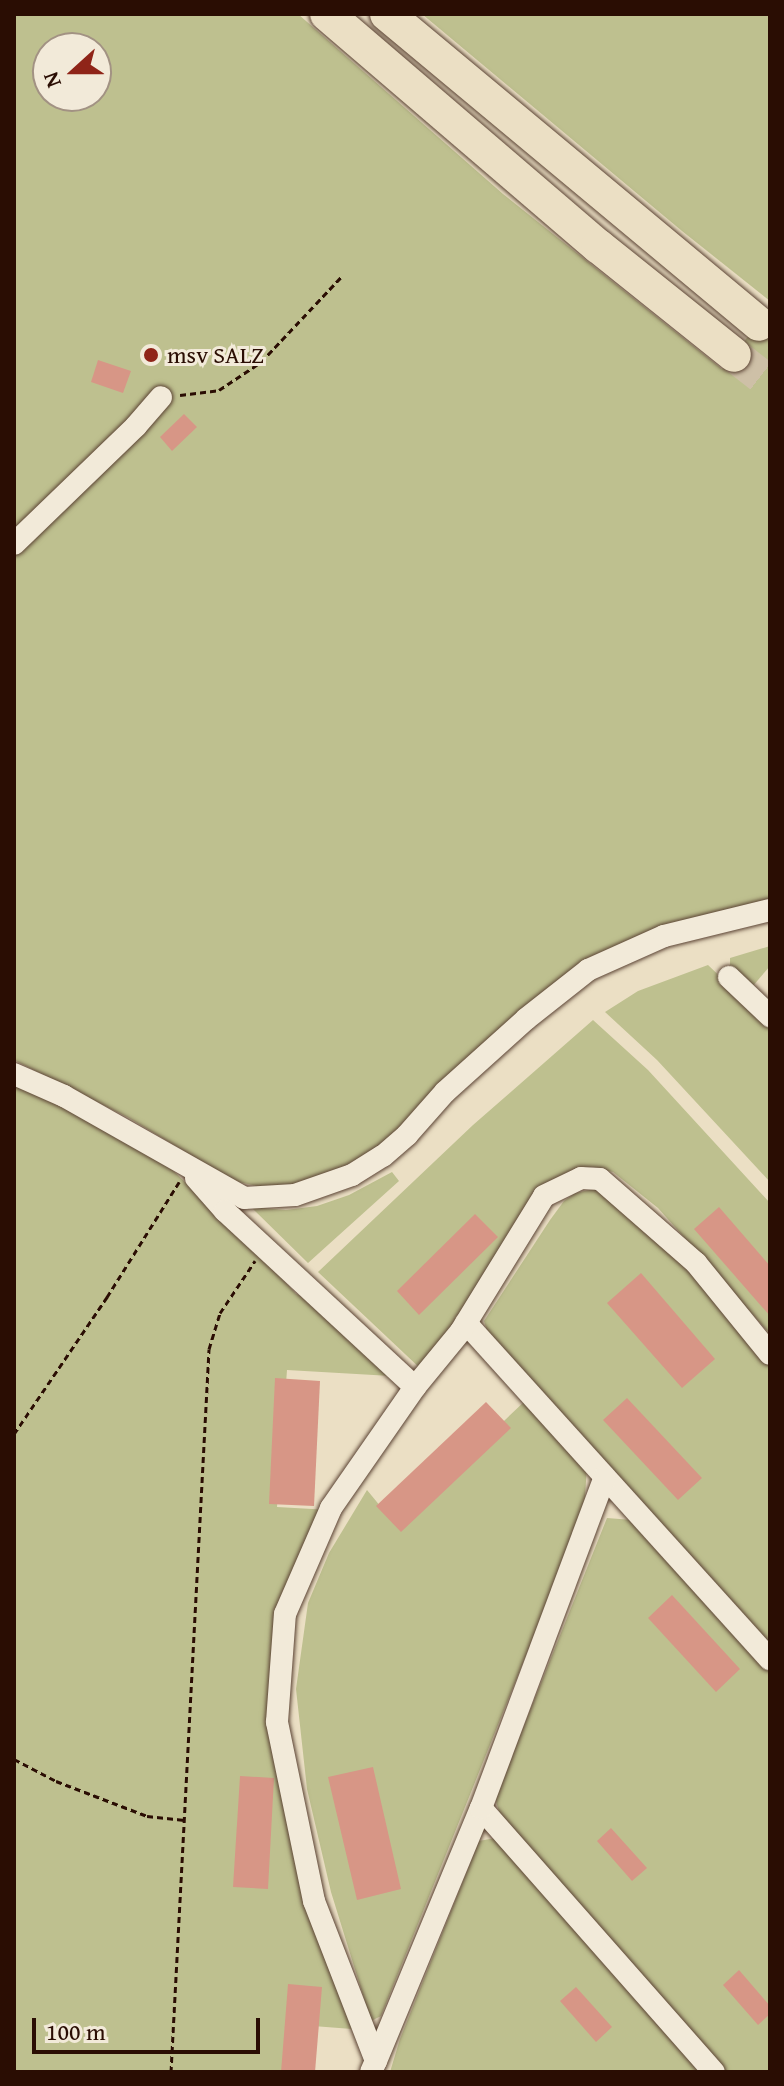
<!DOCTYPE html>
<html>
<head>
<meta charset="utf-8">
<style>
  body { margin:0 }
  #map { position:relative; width:784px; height:2086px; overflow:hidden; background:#ebdfc4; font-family:"Gentium Book Plus",serif }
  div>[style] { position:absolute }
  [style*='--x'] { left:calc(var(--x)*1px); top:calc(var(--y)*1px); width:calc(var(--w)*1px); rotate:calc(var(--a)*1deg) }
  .green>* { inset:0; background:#bec08f }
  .building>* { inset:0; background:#d79686 }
  .highway-tunnel>* { height:34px; margin-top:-17px; transform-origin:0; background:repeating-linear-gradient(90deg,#cec0a7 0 34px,transparent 0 51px) }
  .path>* { height:3px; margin-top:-1.5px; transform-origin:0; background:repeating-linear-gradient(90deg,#2a0d03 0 6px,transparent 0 10px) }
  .roads { filter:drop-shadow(0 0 2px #5a4233) drop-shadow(0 0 2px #5a4233) }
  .minor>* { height:22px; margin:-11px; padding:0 11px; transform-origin:11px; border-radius:11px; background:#f2ead9 }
  .highway>* { height:34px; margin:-17px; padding:0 17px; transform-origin:17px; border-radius:17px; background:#ebdfc4 }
  .dots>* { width:22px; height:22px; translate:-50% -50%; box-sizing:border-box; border:4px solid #f2ead9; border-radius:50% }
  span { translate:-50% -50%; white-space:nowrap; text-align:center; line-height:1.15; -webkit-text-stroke:6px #f2ead9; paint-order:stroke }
  .poi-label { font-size:24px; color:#2a0d03 }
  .left { translate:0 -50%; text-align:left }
  .frame { position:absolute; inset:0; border:16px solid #2a0d03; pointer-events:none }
  .north { position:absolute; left:32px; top:32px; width:80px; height:80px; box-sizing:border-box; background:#f2ead9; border:2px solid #a29283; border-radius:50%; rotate:249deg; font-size:22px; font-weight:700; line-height:32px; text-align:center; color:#2a0d03 }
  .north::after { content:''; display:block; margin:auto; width:28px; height:36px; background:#8f2418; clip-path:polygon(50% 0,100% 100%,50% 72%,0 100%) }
  .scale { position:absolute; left:32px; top:2018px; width:228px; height:36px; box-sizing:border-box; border:4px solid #2a0d03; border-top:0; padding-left:10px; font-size:24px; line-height:28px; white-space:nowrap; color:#2a0d03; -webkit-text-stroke:6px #f2ead9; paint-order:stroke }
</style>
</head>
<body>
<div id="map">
  <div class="green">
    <div style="clip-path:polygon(evenodd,14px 14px,298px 14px,503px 194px,722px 369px,770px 309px,770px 904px,628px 944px,342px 1178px,266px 1188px,234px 1181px,129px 1118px,14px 1060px,14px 14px,48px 48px,96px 48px,96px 96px,48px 96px,48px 48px)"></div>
    <div style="clip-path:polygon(422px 14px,770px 14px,770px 301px,682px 231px)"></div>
    <div style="clip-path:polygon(770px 946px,770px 966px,752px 987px,730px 967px,730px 958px)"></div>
    <div style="clip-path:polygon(708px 965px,770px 1024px,770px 1182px,657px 1060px,605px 1012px,638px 991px)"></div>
    <div style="clip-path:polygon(593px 1020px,648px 1070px,770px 1203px,770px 1334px,658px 1208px,613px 1172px,592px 1167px,560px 1181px,423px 1371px,318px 1272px,473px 1125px)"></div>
    <div style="clip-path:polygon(14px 1081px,164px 1162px,258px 1252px,296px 1294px,305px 1297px,391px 1376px,287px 1370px,277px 1507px,330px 1510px,309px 1552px,280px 1695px,352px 2029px,300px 2025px,296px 2072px,14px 2072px)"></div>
    <div style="clip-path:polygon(392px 1172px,399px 1181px,308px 1263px,251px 1207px,286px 1210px,317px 1206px,349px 1195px)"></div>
    <div style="clip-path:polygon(599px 1188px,655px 1231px,770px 1364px,770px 1644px,490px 1340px,484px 1321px,550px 1220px,564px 1201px,575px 1193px)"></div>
    <div style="clip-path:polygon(526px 1400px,587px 1466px,584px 1511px,381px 2016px,371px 2021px,331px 1892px,307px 1789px,296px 1689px,308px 1603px,329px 1553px,367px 1490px,395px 1524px)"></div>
    <div style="clip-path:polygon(607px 1518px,632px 1520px,770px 1664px,770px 2072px,721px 2072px,501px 1818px,495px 1798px)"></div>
    <div style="clip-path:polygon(495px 1838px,701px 2072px,390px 2072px,400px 2039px,479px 1841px)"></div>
  </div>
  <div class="building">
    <div style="clip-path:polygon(98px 360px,131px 371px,123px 393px,91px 382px)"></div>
    <div style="clip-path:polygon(184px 414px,197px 427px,172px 451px,160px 437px)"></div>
    <div style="clip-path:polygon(719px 1207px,770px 1266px,770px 1316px,694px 1229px)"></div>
    <div style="clip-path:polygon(475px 1214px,498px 1237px,419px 1315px,397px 1291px)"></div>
    <div style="clip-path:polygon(641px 1273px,715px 1359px,682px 1388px,607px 1303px)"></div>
    <div style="clip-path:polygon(275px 1378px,320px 1381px,314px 1506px,269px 1504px)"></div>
    <div style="clip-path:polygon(627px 1398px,702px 1478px,678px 1500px,603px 1420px)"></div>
    <div style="clip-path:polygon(486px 1402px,511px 1428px,401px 1532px,376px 1506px)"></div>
    <div style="clip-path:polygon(672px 1595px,740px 1669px,716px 1692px,648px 1618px)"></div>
    <div style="clip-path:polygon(373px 1767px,401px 1889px,357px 1900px,328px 1777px)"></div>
    <div style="clip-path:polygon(240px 1776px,274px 1778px,268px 1889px,233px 1887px)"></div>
    <div style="clip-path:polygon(611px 1828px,647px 1868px,632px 1881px,597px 1841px)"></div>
    <div style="clip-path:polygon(739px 1970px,770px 2006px,770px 2014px,758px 2025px,723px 1985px)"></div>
    <div style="clip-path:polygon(288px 1984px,322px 1987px,315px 2072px,281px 2072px)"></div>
    <div style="clip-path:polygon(576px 1987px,612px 2027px,596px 2042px,560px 2001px)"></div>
  </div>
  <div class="highway-tunnel">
    <div style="--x:734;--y:355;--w:46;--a:37.9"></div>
  </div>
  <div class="path">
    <div style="--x:180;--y:395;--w:39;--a:-7"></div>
    <div style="--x:219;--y:390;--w:50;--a:-33.7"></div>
    <div style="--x:261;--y:362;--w:117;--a:-46.7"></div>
    <div style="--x:14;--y:1434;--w:166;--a:-55.8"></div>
    <div style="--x:107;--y:1297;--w:136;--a:-57.9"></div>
    <div style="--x:14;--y:1759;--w:47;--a:27.6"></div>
    <div style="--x:56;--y:1781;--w:97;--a:21"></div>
    <div style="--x:147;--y:1816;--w:38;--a:6"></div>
    <div style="--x:171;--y:2072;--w:724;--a:-86.99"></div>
    <div style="--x:209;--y:1349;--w:38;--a:-73"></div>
    <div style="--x:220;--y:1313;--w:63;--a:-56.1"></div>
  </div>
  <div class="roads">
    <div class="minor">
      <div style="--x:14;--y:544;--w:170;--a:-44"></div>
      <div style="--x:136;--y:426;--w:38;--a:-49"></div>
      <div style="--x:729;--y:977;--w:57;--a:43.6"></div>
      <div style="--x:14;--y:1074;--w:55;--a:23.7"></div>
      <div style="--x:64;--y:1096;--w:207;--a:29.5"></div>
      <div style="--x:244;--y:1198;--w:51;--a:-3.4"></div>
      <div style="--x:295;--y:1195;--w:60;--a:-19.3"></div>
      <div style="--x:352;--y:1175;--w:36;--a:-32"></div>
      <div style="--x:383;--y:1156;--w:32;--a:-41"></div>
      <div style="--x:407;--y:1135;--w:57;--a:-48.5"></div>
      <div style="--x:445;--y:1092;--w:109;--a:-42"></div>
      <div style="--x:526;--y:1019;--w:79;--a:-38.3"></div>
      <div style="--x:588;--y:970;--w:83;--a:-24.1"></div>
      <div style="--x:664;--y:936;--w:109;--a:-13.8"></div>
      <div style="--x:196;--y:1178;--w:44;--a:48.7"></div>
      <div style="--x:225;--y:1211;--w:259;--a:42.8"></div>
      <div style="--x:466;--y:1323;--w:453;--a:47.9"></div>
      <div style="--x:481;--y:1808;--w:352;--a:48.6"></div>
      <div style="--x:376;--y:2061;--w:274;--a:-67.5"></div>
      <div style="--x:481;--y:1808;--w:353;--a:-69.5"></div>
      <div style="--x:371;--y:2072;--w:12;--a:-66"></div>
      <div style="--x:376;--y:2061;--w:172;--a:-111.2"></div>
      <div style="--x:314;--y:1901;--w:183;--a:-101.7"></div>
      <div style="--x:277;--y:1722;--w:108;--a:-85.8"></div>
      <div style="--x:285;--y:1614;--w:116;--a:-66.5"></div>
      <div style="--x:331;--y:1508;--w:147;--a:-55.2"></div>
      <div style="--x:415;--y:1387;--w:72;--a:-50.6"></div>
      <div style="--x:461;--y:1331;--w:158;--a:-58.4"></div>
      <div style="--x:544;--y:1196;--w:41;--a:-25.9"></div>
      <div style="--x:581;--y:1178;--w:19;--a:3"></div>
      <div style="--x:600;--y:1179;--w:128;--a:41.2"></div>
      <div style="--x:696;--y:1263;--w:117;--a:50.9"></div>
    </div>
    <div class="highway">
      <div style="--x:327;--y:14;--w:357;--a:40.6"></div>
      <div style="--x:598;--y:246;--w:174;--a:38.7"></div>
      <div style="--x:387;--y:14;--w:484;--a:39.8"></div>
    </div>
  </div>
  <div class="dots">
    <div style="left:151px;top:355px;background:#8f2418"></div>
  </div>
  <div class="poi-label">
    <span class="left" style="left:167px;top:355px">msv SALZ</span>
  </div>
  <div class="frame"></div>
  <div class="north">N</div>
  <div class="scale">100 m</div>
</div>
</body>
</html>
